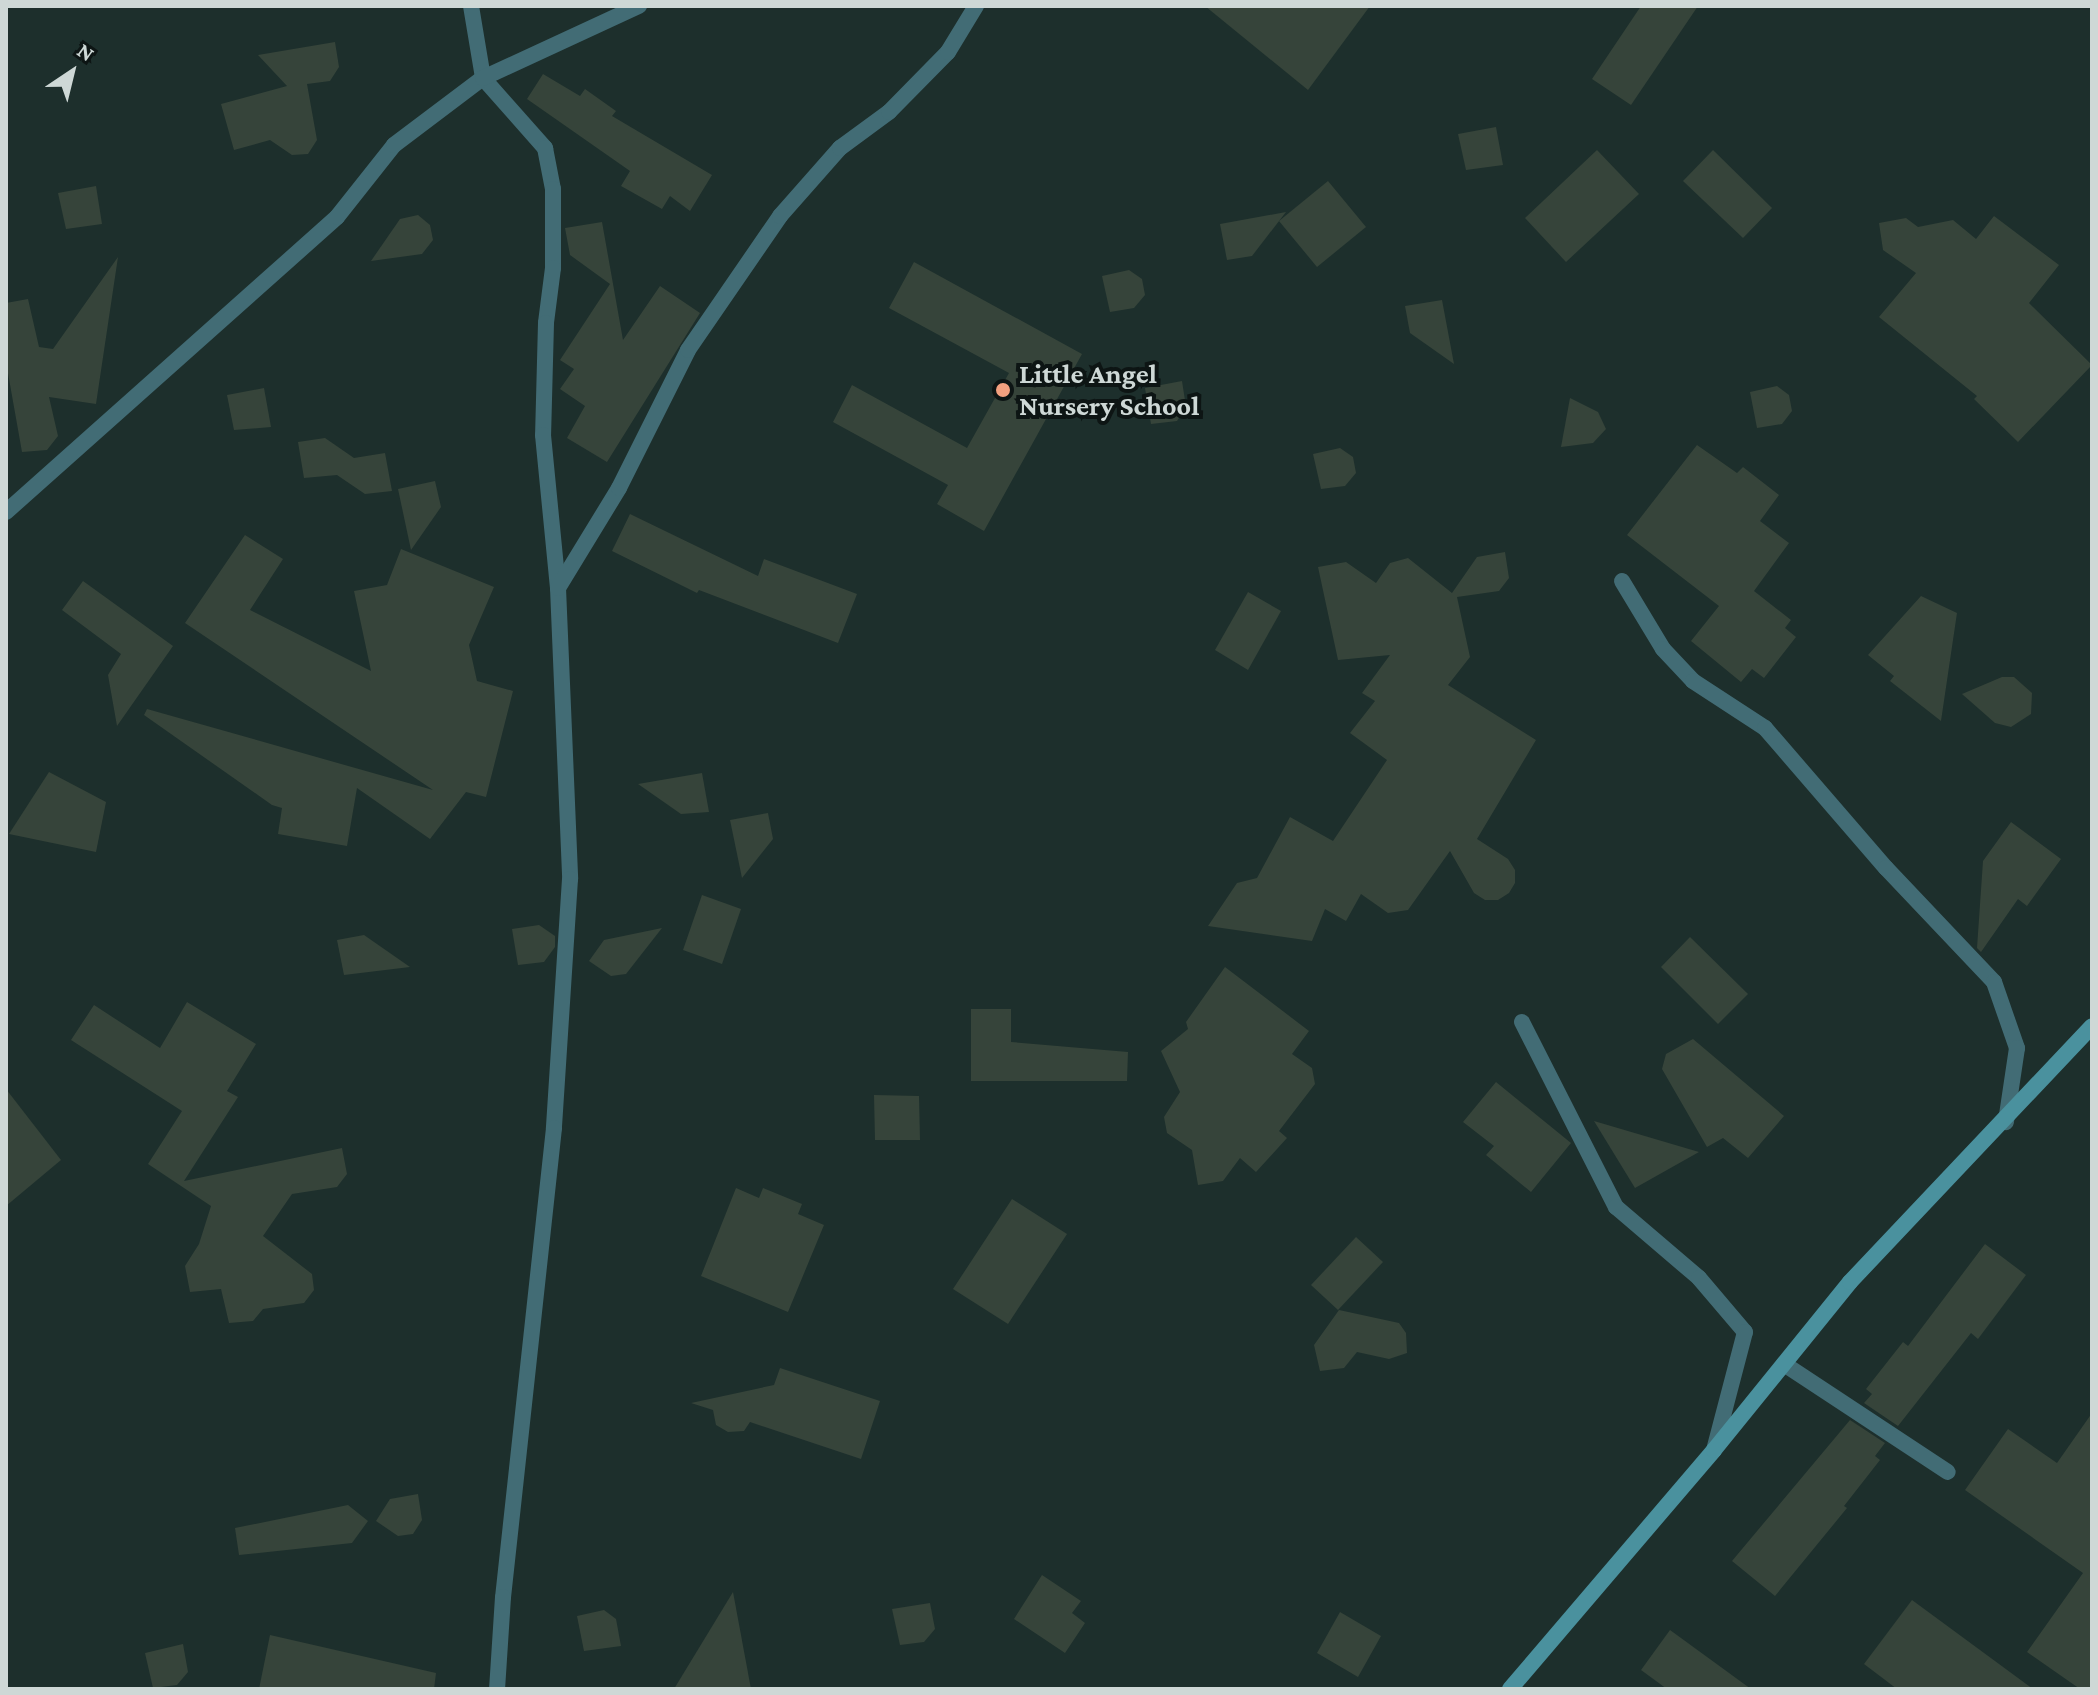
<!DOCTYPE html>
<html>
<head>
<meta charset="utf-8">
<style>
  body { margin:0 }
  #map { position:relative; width:2098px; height:1695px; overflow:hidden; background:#1d2f2c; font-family:"Crimson Pro",serif }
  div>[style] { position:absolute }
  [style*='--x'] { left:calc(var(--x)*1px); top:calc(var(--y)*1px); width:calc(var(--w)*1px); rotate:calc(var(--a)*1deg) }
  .building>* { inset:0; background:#36443a }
  .lane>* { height:16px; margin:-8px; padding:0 8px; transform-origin:8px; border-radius:8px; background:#426c75 }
  .street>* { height:16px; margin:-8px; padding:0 8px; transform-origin:8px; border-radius:8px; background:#426c75 }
  .secondary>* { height:16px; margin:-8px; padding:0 8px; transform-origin:8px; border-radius:8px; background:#4a919e }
  .dots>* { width:22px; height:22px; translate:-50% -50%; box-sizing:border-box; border:4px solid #0d1514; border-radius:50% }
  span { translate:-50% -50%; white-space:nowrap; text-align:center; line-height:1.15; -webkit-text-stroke:8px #0d1514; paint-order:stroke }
  .poi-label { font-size:28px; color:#ced8d6; font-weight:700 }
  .left { translate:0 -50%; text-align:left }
  .frame { position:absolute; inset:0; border:8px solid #ced8d6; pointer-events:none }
  .north { position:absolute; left:32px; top:32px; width:80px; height:80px; -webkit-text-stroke:6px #0d1514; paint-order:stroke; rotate:35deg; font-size:22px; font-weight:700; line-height:32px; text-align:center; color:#ced8d6 }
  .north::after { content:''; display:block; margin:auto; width:28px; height:36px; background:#ced8d6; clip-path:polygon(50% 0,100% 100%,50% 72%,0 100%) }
</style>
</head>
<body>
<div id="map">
  <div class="building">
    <div style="clip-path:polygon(1205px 6px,1370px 6px,1308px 90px)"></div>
    <div style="clip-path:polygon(1641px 6px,1698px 6px,1631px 105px,1592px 79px)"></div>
    <div style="clip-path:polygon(335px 42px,339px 67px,330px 81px,307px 84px,317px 140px,308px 154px,292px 155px,270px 140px,234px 150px,221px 104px,287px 86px,258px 55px)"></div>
    <div style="clip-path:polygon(543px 74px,580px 96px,585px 89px,616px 111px,612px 116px,712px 175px,690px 211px,670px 196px,662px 209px,621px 186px,630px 171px,527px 99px)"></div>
    <div style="clip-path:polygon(1496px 127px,1503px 165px,1466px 170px,1458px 134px)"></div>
    <div style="clip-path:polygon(1597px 150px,1639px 194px,1566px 262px,1525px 218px)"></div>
    <div style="clip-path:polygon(1713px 150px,1772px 208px,1743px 238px,1683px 181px)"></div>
    <div style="clip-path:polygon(1328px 181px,1366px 227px,1317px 267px,1279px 221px)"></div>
    <div style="clip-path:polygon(96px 186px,102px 224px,66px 229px,58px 193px)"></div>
    <div style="clip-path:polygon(1286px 212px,1252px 256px,1227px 260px,1220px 224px)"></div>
    <div style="clip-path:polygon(418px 215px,430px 225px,433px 240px,422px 254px,371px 261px,400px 219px)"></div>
    <div style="clip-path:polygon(1994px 216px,2059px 265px,2029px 303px,2092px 365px,2018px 442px,1974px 399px,1977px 396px,1879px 317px,1916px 273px,1883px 250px,1879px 223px,1906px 218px,1918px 227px,1953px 220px,1976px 239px)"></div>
    <div style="clip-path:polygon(602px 222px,623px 340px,660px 286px,700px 313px,607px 462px,567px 438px,585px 406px,560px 389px,574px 369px,560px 360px,610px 284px,570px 255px,565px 228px)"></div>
    <div style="clip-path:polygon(118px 257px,96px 404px,49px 397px,58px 436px,47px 450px,22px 452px,6px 362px,6px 303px,28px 299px,39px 347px,53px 349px)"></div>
    <div style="clip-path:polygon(914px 262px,1082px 354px,984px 531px,937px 504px,948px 485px,833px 422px,852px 385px,967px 448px,1009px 373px,889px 308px)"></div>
    <div style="clip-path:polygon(1129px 270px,1142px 279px,1145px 295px,1134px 308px,1110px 312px,1102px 276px)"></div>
    <div style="clip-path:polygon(1442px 300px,1454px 364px,1410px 333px,1405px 306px)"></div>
    <div style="clip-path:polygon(1182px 381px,1186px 407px,1177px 421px,1151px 424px,1145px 388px)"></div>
    <div style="clip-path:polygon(1777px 386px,1789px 395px,1792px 411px,1782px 424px,1757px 428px,1750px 392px)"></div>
    <div style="clip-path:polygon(264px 388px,271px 427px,234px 430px,227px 395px)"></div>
    <div style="clip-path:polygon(1570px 398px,1598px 412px,1606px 429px,1593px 443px,1561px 447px)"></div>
    <div style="clip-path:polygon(325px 438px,354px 458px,385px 453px,392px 491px,365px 494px,337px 475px,304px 478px,298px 442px)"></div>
    <div style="clip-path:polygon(1697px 445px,1737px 473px,1743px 467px,1779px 495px,1760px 521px,1789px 543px,1754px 591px,1791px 620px,1785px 628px,1796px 637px,1764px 678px,1752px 669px,1741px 682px,1691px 641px,1719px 606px,1627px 535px)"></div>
    <div style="clip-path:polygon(1340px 448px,1353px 457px,1356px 473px,1345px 486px,1321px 489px,1313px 454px)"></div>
    <div style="clip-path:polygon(435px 481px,441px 507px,411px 550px,398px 489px)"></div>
    <div style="clip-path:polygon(630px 514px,758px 576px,764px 559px,857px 594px,838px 643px,699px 590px,697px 593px,612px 551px)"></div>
    <div style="clip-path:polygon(245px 535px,283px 559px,250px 610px,371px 671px,354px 591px,387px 585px,401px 549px,494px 587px,469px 645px,477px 681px,513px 691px,486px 797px,466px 792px,430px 839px,357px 788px,347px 846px,278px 834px,282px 808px,272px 805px,144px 715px,147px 709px,433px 790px,185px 623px)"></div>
    <div style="clip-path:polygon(1505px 552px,1509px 578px,1499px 591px,1457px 597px,1470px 657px,1448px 685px,1536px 740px,1477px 839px,1508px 859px,1515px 870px,1515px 883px,1509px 893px,1498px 900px,1485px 900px,1474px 893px,1450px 851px,1408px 910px,1388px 913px,1361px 894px,1346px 921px,1325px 909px,1312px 941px,1208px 926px,1237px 883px,1257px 878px,1290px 817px,1333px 841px,1387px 760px,1350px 733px,1375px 701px,1362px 693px,1390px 655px,1338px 660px,1318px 567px,1346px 562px,1376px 583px,1390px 563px,1408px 558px,1452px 593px,1477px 557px)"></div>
    <div style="clip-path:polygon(83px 581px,173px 646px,117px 726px,108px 675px,121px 654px,62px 610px)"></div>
    <div style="clip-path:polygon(1248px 592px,1281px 611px,1248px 670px,1215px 650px)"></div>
    <div style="clip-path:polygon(1921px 596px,1957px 613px,1941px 721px,1890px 681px,1894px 676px,1868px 655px)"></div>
    <div style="clip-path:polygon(2002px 677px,2014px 677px,2032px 693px,2031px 714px,2011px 727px,1995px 723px,1962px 694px)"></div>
    <div style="clip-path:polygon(49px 772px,106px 802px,96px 852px,9px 834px)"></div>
    <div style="clip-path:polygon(702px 773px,709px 812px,681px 814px,638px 784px)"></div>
    <div style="clip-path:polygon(768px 813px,773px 839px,742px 878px,730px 820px)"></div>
    <div style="clip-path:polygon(2011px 822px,2061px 859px,2027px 906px,2018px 899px,1981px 952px,1977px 948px,1983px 861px)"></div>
    <div style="clip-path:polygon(702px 895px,741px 909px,722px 964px,683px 950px)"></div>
    <div style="clip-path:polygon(539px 925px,555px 936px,555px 947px,544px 962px,518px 965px,512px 929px)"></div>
    <div style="clip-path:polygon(662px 928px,626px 974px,611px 976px,589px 961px,604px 940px)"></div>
    <div style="clip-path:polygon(364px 935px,410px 967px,344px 975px,337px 940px)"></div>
    <div style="clip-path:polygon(1690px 937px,1748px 994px,1718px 1024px,1661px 967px)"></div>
    <div style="clip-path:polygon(1225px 967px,1309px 1031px,1292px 1054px,1312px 1068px,1315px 1084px,1279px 1131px,1287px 1138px,1256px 1172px,1240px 1158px,1223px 1181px,1198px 1185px,1192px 1150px,1167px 1133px,1164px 1117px,1180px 1092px,1161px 1051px,1188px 1029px,1186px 1022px)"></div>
    <div style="clip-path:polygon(187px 1002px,256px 1044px,227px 1091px,238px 1097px,184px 1181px,342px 1148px,347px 1174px,337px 1187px,292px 1194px,263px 1236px,312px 1274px,314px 1290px,304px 1303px,263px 1309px,253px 1321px,229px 1323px,221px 1289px,190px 1292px,185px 1266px,199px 1244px,211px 1206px,148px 1164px,182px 1111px,71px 1040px,94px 1005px,160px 1048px)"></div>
    <div style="clip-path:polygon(971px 1009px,1011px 1009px,1011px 1042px,1128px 1052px,1127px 1081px,971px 1081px)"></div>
    <div style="clip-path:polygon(1693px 1039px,1784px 1116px,1748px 1158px,1723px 1138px,1707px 1147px,1662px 1069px,1666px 1054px)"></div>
    <div style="clip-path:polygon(1496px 1082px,1571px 1143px,1531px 1192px,1486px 1155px,1494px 1146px,1463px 1122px)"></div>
    <div style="clip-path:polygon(6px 1089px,61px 1160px,6px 1206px)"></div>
    <div style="clip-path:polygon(874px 1095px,919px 1096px,920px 1140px,875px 1140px)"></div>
    <div style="clip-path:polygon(1594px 1121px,1699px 1152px,1635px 1188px)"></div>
    <div style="clip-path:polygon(736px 1188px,759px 1198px,763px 1188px,802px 1204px,798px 1214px,824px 1225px,788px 1312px,701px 1276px)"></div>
    <div style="clip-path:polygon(1012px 1199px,1067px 1234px,1008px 1324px,953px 1289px)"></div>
    <div style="clip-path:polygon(1356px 1237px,1383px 1262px,1338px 1310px,1311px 1285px)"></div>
    <div style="clip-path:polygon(1985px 1244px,2026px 1275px,1978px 1339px,1971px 1333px,1898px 1426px,1864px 1403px,1872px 1394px,1866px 1389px,1903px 1342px,1908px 1346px)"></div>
    <div style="clip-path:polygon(1339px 1310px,1399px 1323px,1406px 1333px,1407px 1353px,1389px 1359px,1357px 1352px,1344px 1368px,1320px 1371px,1314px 1345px)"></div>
    <div style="clip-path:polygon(780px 1368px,880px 1401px,861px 1459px,750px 1422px,744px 1431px,728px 1432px,716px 1425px,713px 1410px,691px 1403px,774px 1385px)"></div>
    <div style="clip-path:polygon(2092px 1413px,2092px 1689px,2080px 1689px,2027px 1652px,2083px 1573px,1965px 1490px,2008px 1429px,2057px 1463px)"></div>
    <div style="clip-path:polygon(1850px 1420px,1885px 1443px,1875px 1456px,1880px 1460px,1844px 1506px,1847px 1508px,1775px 1596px,1732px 1561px)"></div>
    <div style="clip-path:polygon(418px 1494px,422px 1520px,413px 1534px,398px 1536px,376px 1521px,390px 1499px)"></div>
    <div style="clip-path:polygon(348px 1505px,368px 1521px,352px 1543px,239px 1555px,235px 1528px)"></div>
    <div style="clip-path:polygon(1042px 1575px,1081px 1601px,1072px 1613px,1085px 1623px,1065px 1653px,1014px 1619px)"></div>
    <div style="clip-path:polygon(733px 1592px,751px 1689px,674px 1689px)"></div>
    <div style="clip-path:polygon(1912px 1600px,2033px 1689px,1897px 1689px,1864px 1664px)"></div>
    <div style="clip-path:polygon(930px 1603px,935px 1629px,924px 1642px,900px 1645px,892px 1609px)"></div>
    <div style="clip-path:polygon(604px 1610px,616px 1619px,621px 1646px,584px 1651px,577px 1616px)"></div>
    <div style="clip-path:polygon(1340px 1612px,1381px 1636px,1358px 1677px,1317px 1653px)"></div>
    <div style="clip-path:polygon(1670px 1630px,1751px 1689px,1667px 1689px,1641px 1670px)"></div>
    <div style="clip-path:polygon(270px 1635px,436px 1673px,434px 1689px,259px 1689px)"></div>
    <div style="clip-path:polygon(183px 1644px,188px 1672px,177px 1685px,153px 1688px,145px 1653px)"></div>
  </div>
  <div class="lane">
    <div style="--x:1784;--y:1364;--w:196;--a:33.4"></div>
  </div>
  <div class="street">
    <div style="--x:471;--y:6;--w:73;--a:80.5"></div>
    <div style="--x:483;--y:78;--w:94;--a:48.5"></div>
    <div style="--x:545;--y:148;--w:42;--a:79"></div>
    <div style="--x:553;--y:189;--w:79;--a:90"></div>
    <div style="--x:553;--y:268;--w:55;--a:97.3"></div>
    <div style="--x:546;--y:323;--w:112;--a:91.5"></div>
    <div style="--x:543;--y:435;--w:154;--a:84.4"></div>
    <div style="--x:558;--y:588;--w:291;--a:87.6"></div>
    <div style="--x:570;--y:879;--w:250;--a:93.7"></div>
    <div style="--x:554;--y:1128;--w:472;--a:96.2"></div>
    <div style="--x:503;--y:1597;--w:92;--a:93.7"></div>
    <div style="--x:6;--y:512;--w:443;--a:-41.7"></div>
    <div style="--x:337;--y:217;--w:92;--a:-51.6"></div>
    <div style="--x:394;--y:145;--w:111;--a:-37"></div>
    <div style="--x:483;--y:78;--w:172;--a:-24.8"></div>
    <div style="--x:1622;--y:581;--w:79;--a:58.9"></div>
    <div style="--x:1663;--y:649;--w:44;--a:46.8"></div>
    <div style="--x:1693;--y:681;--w:86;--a:33.1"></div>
    <div style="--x:1765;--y:728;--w:185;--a:49.2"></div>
    <div style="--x:1886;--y:868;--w:157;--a:46.5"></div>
    <div style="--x:1994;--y:982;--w:70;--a:70.8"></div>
    <div style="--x:2017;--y:1048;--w:75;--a:98.5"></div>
    <div style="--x:558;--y:588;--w:117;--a:-58.6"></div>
    <div style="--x:619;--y:488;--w:154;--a:-63.4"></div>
    <div style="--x:688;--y:350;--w:163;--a:-55.5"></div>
    <div style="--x:780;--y:216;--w:91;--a:-48.6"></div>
    <div style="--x:840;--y:148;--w:61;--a:-36.3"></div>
    <div style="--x:889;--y:112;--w:84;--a:-45.5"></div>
    <div style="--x:948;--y:52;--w:54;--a:-58.7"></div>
    <div style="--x:1522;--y:1022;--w:208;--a:63.1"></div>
    <div style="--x:1616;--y:1207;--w:109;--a:40.5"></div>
    <div style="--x:1699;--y:1278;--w:71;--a:49.6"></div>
    <div style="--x:1745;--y:1332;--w:122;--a:104.7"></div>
  </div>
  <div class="secondary">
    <div style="--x:1510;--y:1689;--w:314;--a:-49.5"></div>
    <div style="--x:1714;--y:1450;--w:216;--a:-51"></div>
    <div style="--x:1850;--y:1282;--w:352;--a:-46.6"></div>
  </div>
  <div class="dots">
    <div style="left:1003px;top:390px;background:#f2a07f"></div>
  </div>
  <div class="poi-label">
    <span class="left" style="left:1019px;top:390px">Little Angel<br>Nursery School</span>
  </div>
  <div class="frame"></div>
  <div class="north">N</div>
</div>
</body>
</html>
